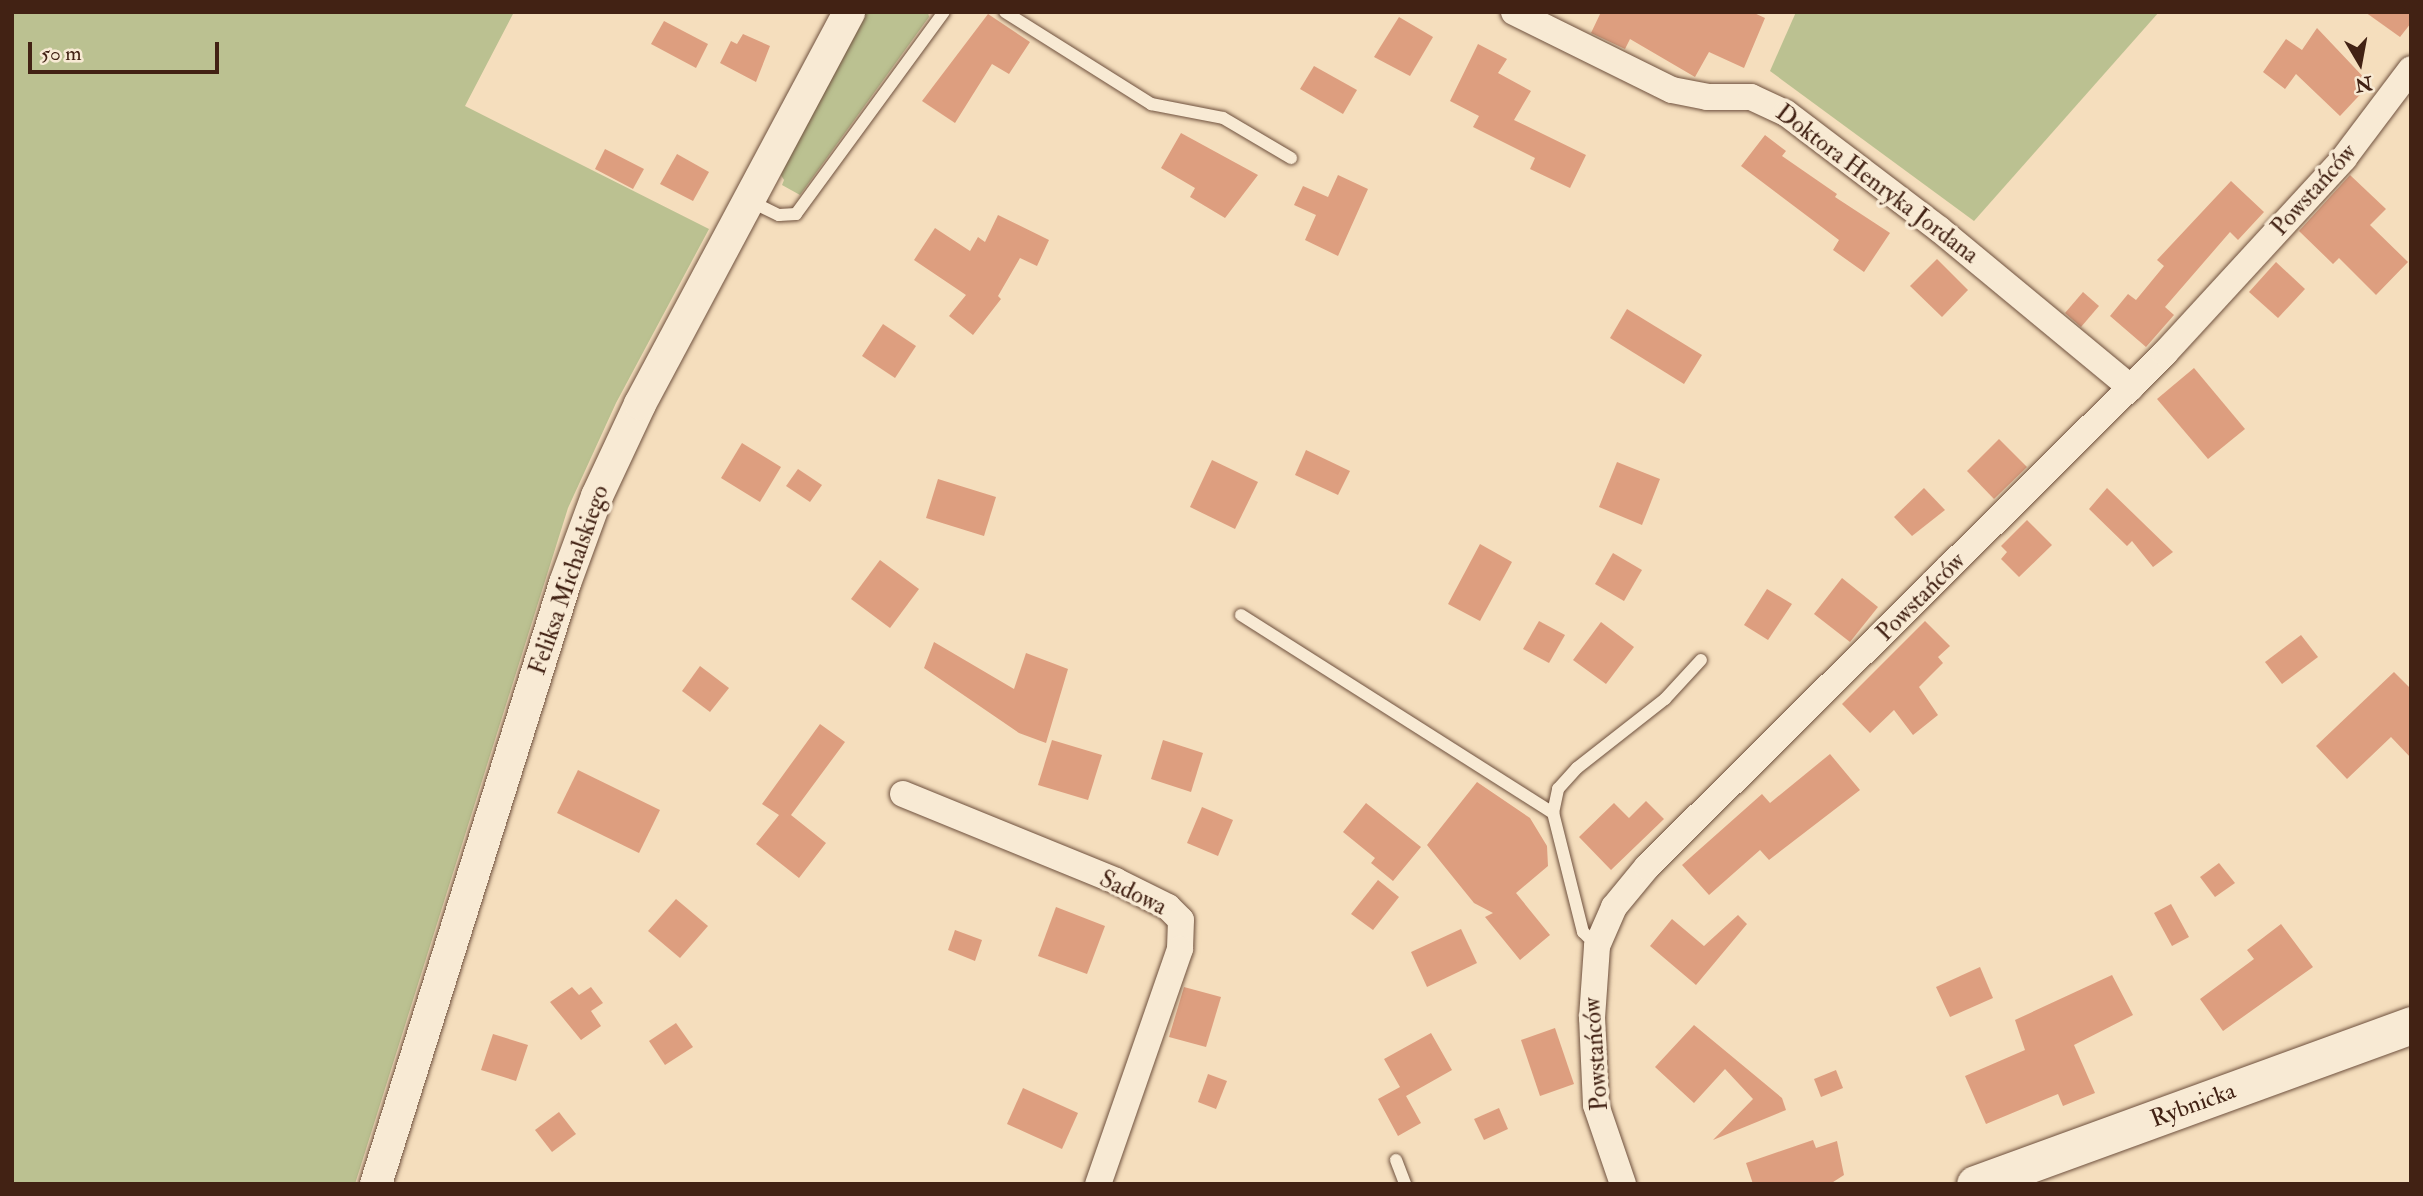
<!DOCTYPE html>
<html>
<head>
<meta charset="utf-8">
<style>
  body { margin:0 }
  #map { position:relative; width:2423px; height:1196px; overflow:hidden; background:#f5debd; font-family:"IM FELL Double Pica",serif }
  div>[style] { position:absolute }
  [style*='--x'] { left:calc(var(--x)*1px); top:calc(var(--y)*1px); width:calc(var(--w)*1px); rotate:calc(var(--a)*1deg) }
  .green>* { inset:0; background:#bbc191 }
  .building>* { inset:0; background:#dd9e7f }
  .roads { filter:drop-shadow(0 0 2px #6f513e) drop-shadow(0 0 2px #6f513e) }
  .service>* { height:12px; margin:-6px; padding:0 6px; transform-origin:6px; border-radius:6px; background:#f8ead4 }
  .minor>* { height:26px; margin:-13px; padding:0 13px; transform-origin:13px; border-radius:13px; background:#f8ead4 }
  .tertiary>* { height:32px; margin:-16px; padding:0 16px; transform-origin:16px; border-radius:16px; background:#f8ead4 }
  .secondary>* { height:37px; margin:-18.5px; padding:0 18.5px; transform-origin:18.5px; border-radius:18.5px; background:#f8ead4 }
  span { translate:-50% -50%; white-space:nowrap; text-align:center; line-height:1.15; -webkit-text-stroke:7px #f8ead4; paint-order:stroke }
  .street-label { font-size:24px; color:#422214 }
  .frame { position:absolute; inset:0; border:14px solid #422214; pointer-events:none }
  .north { position:absolute; left:2325px; top:28px; width:70px; height:70px; -webkit-text-stroke:5px #f8ead4; paint-order:stroke; rotate:170deg; font-size:19px; font-weight:700; line-height:28px; text-align:center; color:#422214 }
  .north::after { content:''; display:block; margin:auto; width:24px; height:32px; background:#422214; clip-path:polygon(50% 0,100% 100%,50% 72%,0 100%) }
  .scale { position:absolute; left:28px; top:42px; width:191px; height:32px; box-sizing:border-box; border:4px solid #422214; border-top:0; padding-left:9px; font-size:21px; line-height:24px; white-space:nowrap; color:#422214; -webkit-text-stroke:5px #f8ead4; paint-order:stroke }
</style>
</head>
<body>
<div id="map">
  <div class="green">
    <div style="clip-path:polygon(12px 12px,514px 12px,465px 106px,709px 229px,616px 403px,568px 508px,355px 1184px,12px 1184px)"></div>
    <div style="clip-path:polygon(863px 12px,928px 12px,929px 17px,800px 195px,782px 185px,784px 180px,779px 172px)"></div>
    <div style="clip-path:polygon(1796px 12px,2159px 12px,1974px 221px,1770px 71px)"></div>
  </div>
  <div class="building">
    <div style="clip-path:polygon(1601px 12px,1752px 12px,1765px 18px,1744px 68px,1709px 52px,1695px 77px,1630px 39px,1625px 49px,1591px 33px)"></div>
    <div style="clip-path:polygon(2365px 12px,2411px 12px,2411px 23px,2400px 37px)"></div>
    <div style="clip-path:polygon(988px 14px,1030px 42px,1009px 74px,992px 64px,955px 123px,922px 101px)"></div>
    <div style="clip-path:polygon(1399px 17px,1433px 37px,1410px 76px,1374px 57px)"></div>
    <div style="clip-path:polygon(664px 21px,708px 44px,696px 68px,651px 44px)"></div>
    <div style="clip-path:polygon(2317px 28px,2370px 84px,2340px 116px,2296px 74px,2285px 89px,2263px 72px,2286px 39px,2302px 50px)"></div>
    <div style="clip-path:polygon(743px 34px,770px 46px,756px 82px,720px 63px,731px 41px,737px 44px)"></div>
    <div style="clip-path:polygon(1478px 44px,1507px 59px,1498px 73px,1531px 91px,1514px 120px,1586px 155px,1570px 188px,1530px 169px,1535px 158px,1473px 127px,1479px 116px,1450px 101px)"></div>
    <div style="clip-path:polygon(1314px 66px,1357px 90px,1343px 114px,1300px 89px)"></div>
    <div style="clip-path:polygon(1181px 133px,1258px 175px,1225px 218px,1190px 197px,1195px 188px,1161px 168px)"></div>
    <div style="clip-path:polygon(1765px 135px,1786px 151px,1782px 156px,1837px 194px,1835px 197px,1890px 233px,1864px 272px,1833px 250px,1839px 240px,1741px 166px)"></div>
    <div style="clip-path:polygon(605px 149px,644px 169px,633px 189px,595px 169px)"></div>
    <div style="clip-path:polygon(677px 154px,709px 172px,693px 201px,660px 184px)"></div>
    <div style="clip-path:polygon(1338px 175px,1368px 189px,1338px 256px,1305px 240px,1316px 215px,1294px 205px,1303px 186px,1328px 197px)"></div>
    <div style="clip-path:polygon(2350px 175px,2386px 209px,2370px 225px,2408px 262px,2376px 295px,2339px 258px,2333px 264px,2299px 231px)"></div>
    <div style="clip-path:polygon(2231px 181px,2264px 212px,2238px 240px,2230px 232px,2165px 307px,2174px 315px,2146px 347px,2110px 316px,2128px 294px,2136px 300px,2164px 266px,2157px 260px)"></div>
    <div style="clip-path:polygon(998px 215px,1049px 240px,1037px 266px,1020px 258px,998px 296px,1001px 299px,973px 335px,949px 316px,966px 295px,914px 260px,935px 228px,970px 251px,978px 237px,985px 242px)"></div>
    <div style="clip-path:polygon(1937px 259px,1968px 290px,1942px 317px,1910px 286px)"></div>
    <div style="clip-path:polygon(2276px 262px,2305px 289px,2278px 318px,2249px 292px)"></div>
    <div style="clip-path:polygon(2083px 292px,2099px 306px,2081px 327px,2065px 313px)"></div>
    <div style="clip-path:polygon(1627px 309px,1702px 355px,1684px 384px,1610px 338px)"></div>
    <div style="clip-path:polygon(883px 324px,916px 346px,895px 378px,862px 356px)"></div>
    <div style="clip-path:polygon(2194px 368px,2245px 429px,2208px 459px,2157px 399px)"></div>
    <div style="clip-path:polygon(1999px 439px,2027px 467px,1994px 499px,1967px 471px)"></div>
    <div style="clip-path:polygon(742px 443px,781px 467px,760px 502px,721px 478px)"></div>
    <div style="clip-path:polygon(1306px 450px,1350px 471px,1338px 495px,1295px 475px)"></div>
    <div style="clip-path:polygon(1212px 460px,1258px 482px,1235px 529px,1190px 507px)"></div>
    <div style="clip-path:polygon(1617px 462px,1660px 479px,1642px 525px,1599px 507px)"></div>
    <div style="clip-path:polygon(798px 469px,822px 485px,810px 502px,786px 486px)"></div>
    <div style="clip-path:polygon(938px 479px,996px 497px,984px 536px,926px 518px)"></div>
    <div style="clip-path:polygon(1924px 488px,1945px 510px,1912px 536px,1894px 517px)"></div>
    <div style="clip-path:polygon(2107px 488px,2173px 552px,2153px 567px,2132px 541px,2127px 546px,2089px 509px)"></div>
    <div style="clip-path:polygon(2027px 520px,2052px 545px,2019px 577px,2001px 559px,2007px 552px,2001px 546px)"></div>
    <div style="clip-path:polygon(1480px 544px,1512px 562px,1480px 621px,1448px 604px)"></div>
    <div style="clip-path:polygon(1613px 553px,1642px 570px,1624px 601px,1595px 584px)"></div>
    <div style="clip-path:polygon(880px 560px,919px 589px,890px 628px,851px 599px)"></div>
    <div style="clip-path:polygon(1842px 578px,1878px 607px,1850px 642px,1814px 614px)"></div>
    <div style="clip-path:polygon(1767px 589px,1792px 604px,1768px 640px,1744px 625px)"></div>
    <div style="clip-path:polygon(1539px 621px,1565px 635px,1549px 663px,1523px 649px)"></div>
    <div style="clip-path:polygon(1925px 621px,1950px 646px,1938px 657px,1943px 663px,1919px 687px,1938px 715px,1913px 735px,1894px 710px,1870px 733px,1842px 704px)"></div>
    <div style="clip-path:polygon(1601px 622px,1634px 647px,1606px 684px,1573px 660px)"></div>
    <div style="clip-path:polygon(2301px 635px,2318px 657px,2282px 684px,2265px 662px)"></div>
    <div style="clip-path:polygon(934px 642px,1014px 689px,1026px 653px,1068px 669px,1046px 743px,1019px 733px,924px 668px)"></div>
    <div style="clip-path:polygon(700px 666px,729px 688px,710px 712px,682px 691px)"></div>
    <div style="clip-path:polygon(2394px 672px,2411px 689px,2411px 758px,2391px 737px,2347px 779px,2316px 746px)"></div>
    <div style="clip-path:polygon(820px 724px,845px 742px,791px 815px,826px 843px,799px 878px,756px 844px,779px 815px,762px 804px)"></div>
    <div style="clip-path:polygon(1052px 740px,1102px 755px,1088px 800px,1038px 785px)"></div>
    <div style="clip-path:polygon(1163px 740px,1203px 753px,1191px 792px,1151px 779px)"></div>
    <div style="clip-path:polygon(1830px 754px,1860px 790px,1769px 860px,1760px 850px,1709px 895px,1682px 865px,1762px 794px,1770px 803px)"></div>
    <div style="clip-path:polygon(578px 770px,660px 810px,639px 853px,557px 813px)"></div>
    <div style="clip-path:polygon(1477px 782px,1530px 818px,1547px 846px,1548px 866px,1516px 893px,1550px 935px,1520px 960px,1485px 917px,1493px 913px,1474px 903px,1427px 845px)"></div>
    <div style="clip-path:polygon(1646px 801px,1664px 819px,1611px 870px,1579px 837px,1614px 803px,1629px 818px)"></div>
    <div style="clip-path:polygon(1366px 803px,1421px 847px,1393px 881px,1371px 863px,1375px 858px,1343px 832px)"></div>
    <div style="clip-path:polygon(1202px 807px,1233px 820px,1218px 856px,1187px 843px)"></div>
    <div style="clip-path:polygon(2219px 863px,2235px 883px,2215px 897px,2200px 877px)"></div>
    <div style="clip-path:polygon(1378px 880px,1399px 897px,1373px 930px,1351px 914px)"></div>
    <div style="clip-path:polygon(676px 899px,708px 926px,680px 958px,648px 931px)"></div>
    <div style="clip-path:polygon(2171px 904px,2189px 937px,2172px 946px,2154px 913px)"></div>
    <div style="clip-path:polygon(1056px 907px,1105px 926px,1087px 974px,1038px 956px)"></div>
    <div style="clip-path:polygon(1738px 915px,1747px 924px,1696px 985px,1650px 946px,1672px 919px,1704px 946px)"></div>
    <div style="clip-path:polygon(2281px 924px,2313px 967px,2223px 1031px,2200px 999px,2254px 959px,2247px 950px)"></div>
    <div style="clip-path:polygon(1461px 929px,1477px 963px,1427px 987px,1411px 952px)"></div>
    <div style="clip-path:polygon(955px 930px,982px 940px,975px 961px,948px 950px)"></div>
    <div style="clip-path:polygon(1980px 967px,1993px 998px,1950px 1017px,1936px 987px)"></div>
    <div style="clip-path:polygon(2112px 975px,2133px 1015px,2074px 1045px,2095px 1093px,2063px 1106px,2058px 1094px,1986px 1124px,1965px 1076px,2025px 1050px,2015px 1020px)"></div>
    <div style="clip-path:polygon(572px 987px,579px 995px,591px 987px,603px 1003px,591px 1011px,601px 1026px,581px 1040px,550px 1002px)"></div>
    <div style="clip-path:polygon(1184px 987px,1221px 997px,1206px 1047px,1169px 1037px)"></div>
    <div style="clip-path:polygon(676px 1023px,693px 1047px,665px 1065px,649px 1041px)"></div>
    <div style="clip-path:polygon(1694px 1025px,1782px 1098px,1786px 1110px,1713px 1140px,1753px 1099px,1725px 1069px,1694px 1103px,1655px 1067px)"></div>
    <div style="clip-path:polygon(1555px 1028px,1574px 1084px,1540px 1096px,1521px 1040px)"></div>
    <div style="clip-path:polygon(1431px 1033px,1452px 1070px,1406px 1096px,1421px 1123px,1398px 1136px,1378px 1099px,1400px 1087px,1384px 1059px)"></div>
    <div style="clip-path:polygon(493px 1034px,528px 1045px,516px 1081px,481px 1070px)"></div>
    <div style="clip-path:polygon(1836px 1070px,1843px 1088px,1821px 1097px,1814px 1079px)"></div>
    <div style="clip-path:polygon(1208px 1074px,1227px 1081px,1216px 1109px,1198px 1102px)"></div>
    <div style="clip-path:polygon(1023px 1088px,1078px 1113px,1062px 1149px,1007px 1124px)"></div>
    <div style="clip-path:polygon(1499px 1108px,1508px 1129px,1484px 1140px,1474px 1119px)"></div>
    <div style="clip-path:polygon(559px 1112px,576px 1134px,552px 1152px,535px 1130px)"></div>
    <div style="clip-path:polygon(1813px 1140px,1816px 1148px,1837px 1141px,1844px 1175px,1830px 1184px,1753px 1184px,1746px 1163px)"></div>
  </div>
  <div class="roads">
    <div class="service">
      <div style="--x:1005;--y:12;--w:173;--a:32.2"></div>
      <div style="--x:1151;--y:104;--w:73;--a:11"></div>
      <div style="--x:1223;--y:118;--w:79;--a:30.5"></div>
      <div style="--x:750;--y:201;--w:32;--a:26"></div>
      <div style="--x:779;--y:215;--w:17;--a:-3"></div>
      <div style="--x:796;--y:214;--w:250;--a:-53.8"></div>
      <div style="--x:1241;--y:615;--w:370;--a:32.4"></div>
      <div style="--x:1597;--y:946;--w:20;--a:-135"></div>
      <div style="--x:1583;--y:932;--w:123;--a:-104.1"></div>
      <div style="--x:1553;--y:813;--w:25;--a:-78"></div>
      <div style="--x:1558;--y:789;--w:28;--a:-48"></div>
      <div style="--x:1577;--y:768;--w:112;--a:-38.1"></div>
      <div style="--x:1665;--y:699;--w:53;--a:-47.3"></div>
      <div style="--x:1396;--y:1160;--w:26;--a:69"></div>
    </div>
    <div class="minor">
      <div style="--x:1514;--y:12;--w:176;--a:26.3"></div>
      <div style="--x:1672;--y:90;--w:36;--a:11"></div>
      <div style="--x:1707;--y:97;--w:44;--a:0"></div>
      <div style="--x:1751;--y:97;--w:38;--a:25"></div>
      <div style="--x:1786;--y:113;--w:192;--a:37.2"></div>
      <div style="--x:1939;--y:229;--w:249;--a:39.6"></div>
      <div style="--x:903;--y:794;--w:230;--a:22.2"></div>
      <div style="--x:1116;--y:881;--w:58;--a:26.6"></div>
      <div style="--x:1168;--y:907;--w:18;--a:45"></div>
      <div style="--x:1181;--y:920;--w:29;--a:92"></div>
      <div style="--x:1180;--y:949;--w:249;--a:109.2"></div>
      <div style="--x:1623;--y:1184;--w:83;--a:-108.9"></div>
      <div style="--x:1596;--y:1105;--w:87;--a:-92.6"></div>
      <div style="--x:1592;--y:1018;--w:72;--a:-86"></div>
      <div style="--x:1597;--y:946;--w:43;--a:-66.4"></div>
      <div style="--x:1614;--y:907;--w:52;--a:-50.5"></div>
      <div style="--x:1647;--y:867;--w:730;--a:-44.78"></div>
      <div style="--x:2165;--y:353;--w:265;--a:-47.4"></div>
      <div style="--x:2344;--y:158;--w:111;--a:-53"></div>
    </div>
    <div class="tertiary">
      <div style="--x:376;--y:1184;--w:630;--a:-72.54"></div>
      <div style="--x:565;--y:583;--w:93;--a:-69.8"></div>
      <div style="--x:597;--y:496;--w:102;--a:-64.9"></div>
      <div style="--x:640;--y:404;--w:444;--a:-61.9"></div>
    </div>
    <div class="secondary">
      <div style="--x:1975;--y:1184;--w:464;--a:-20"></div>
    </div>
  </div>
  <div class="street-label">
    <span style="left:1877px;top:184px;rotate:37deg">Doktora Henryka Jordana</span>
    <span style="left:2314px;top:190px;rotate:-48deg">Powstańców</span>
    <span style="left:569px;top:580px;rotate:-71deg">Feliksa Michalskiego</span>
    <span style="left:1921px;top:597px;rotate:-45deg">Powstańców</span>
    <span style="left:1133px;top:893px;rotate:26deg">Sadowa</span>
    <span style="left:1596px;top:1054px;rotate:-94deg">Powstańców</span>
    <span style="left:2193px;top:1105px;rotate:-20deg">Rybnicka</span>
  </div>
  <div class="frame"></div>
  <div class="north">N</div>
  <div class="scale">50 m</div>
</div>
</body>
</html>
